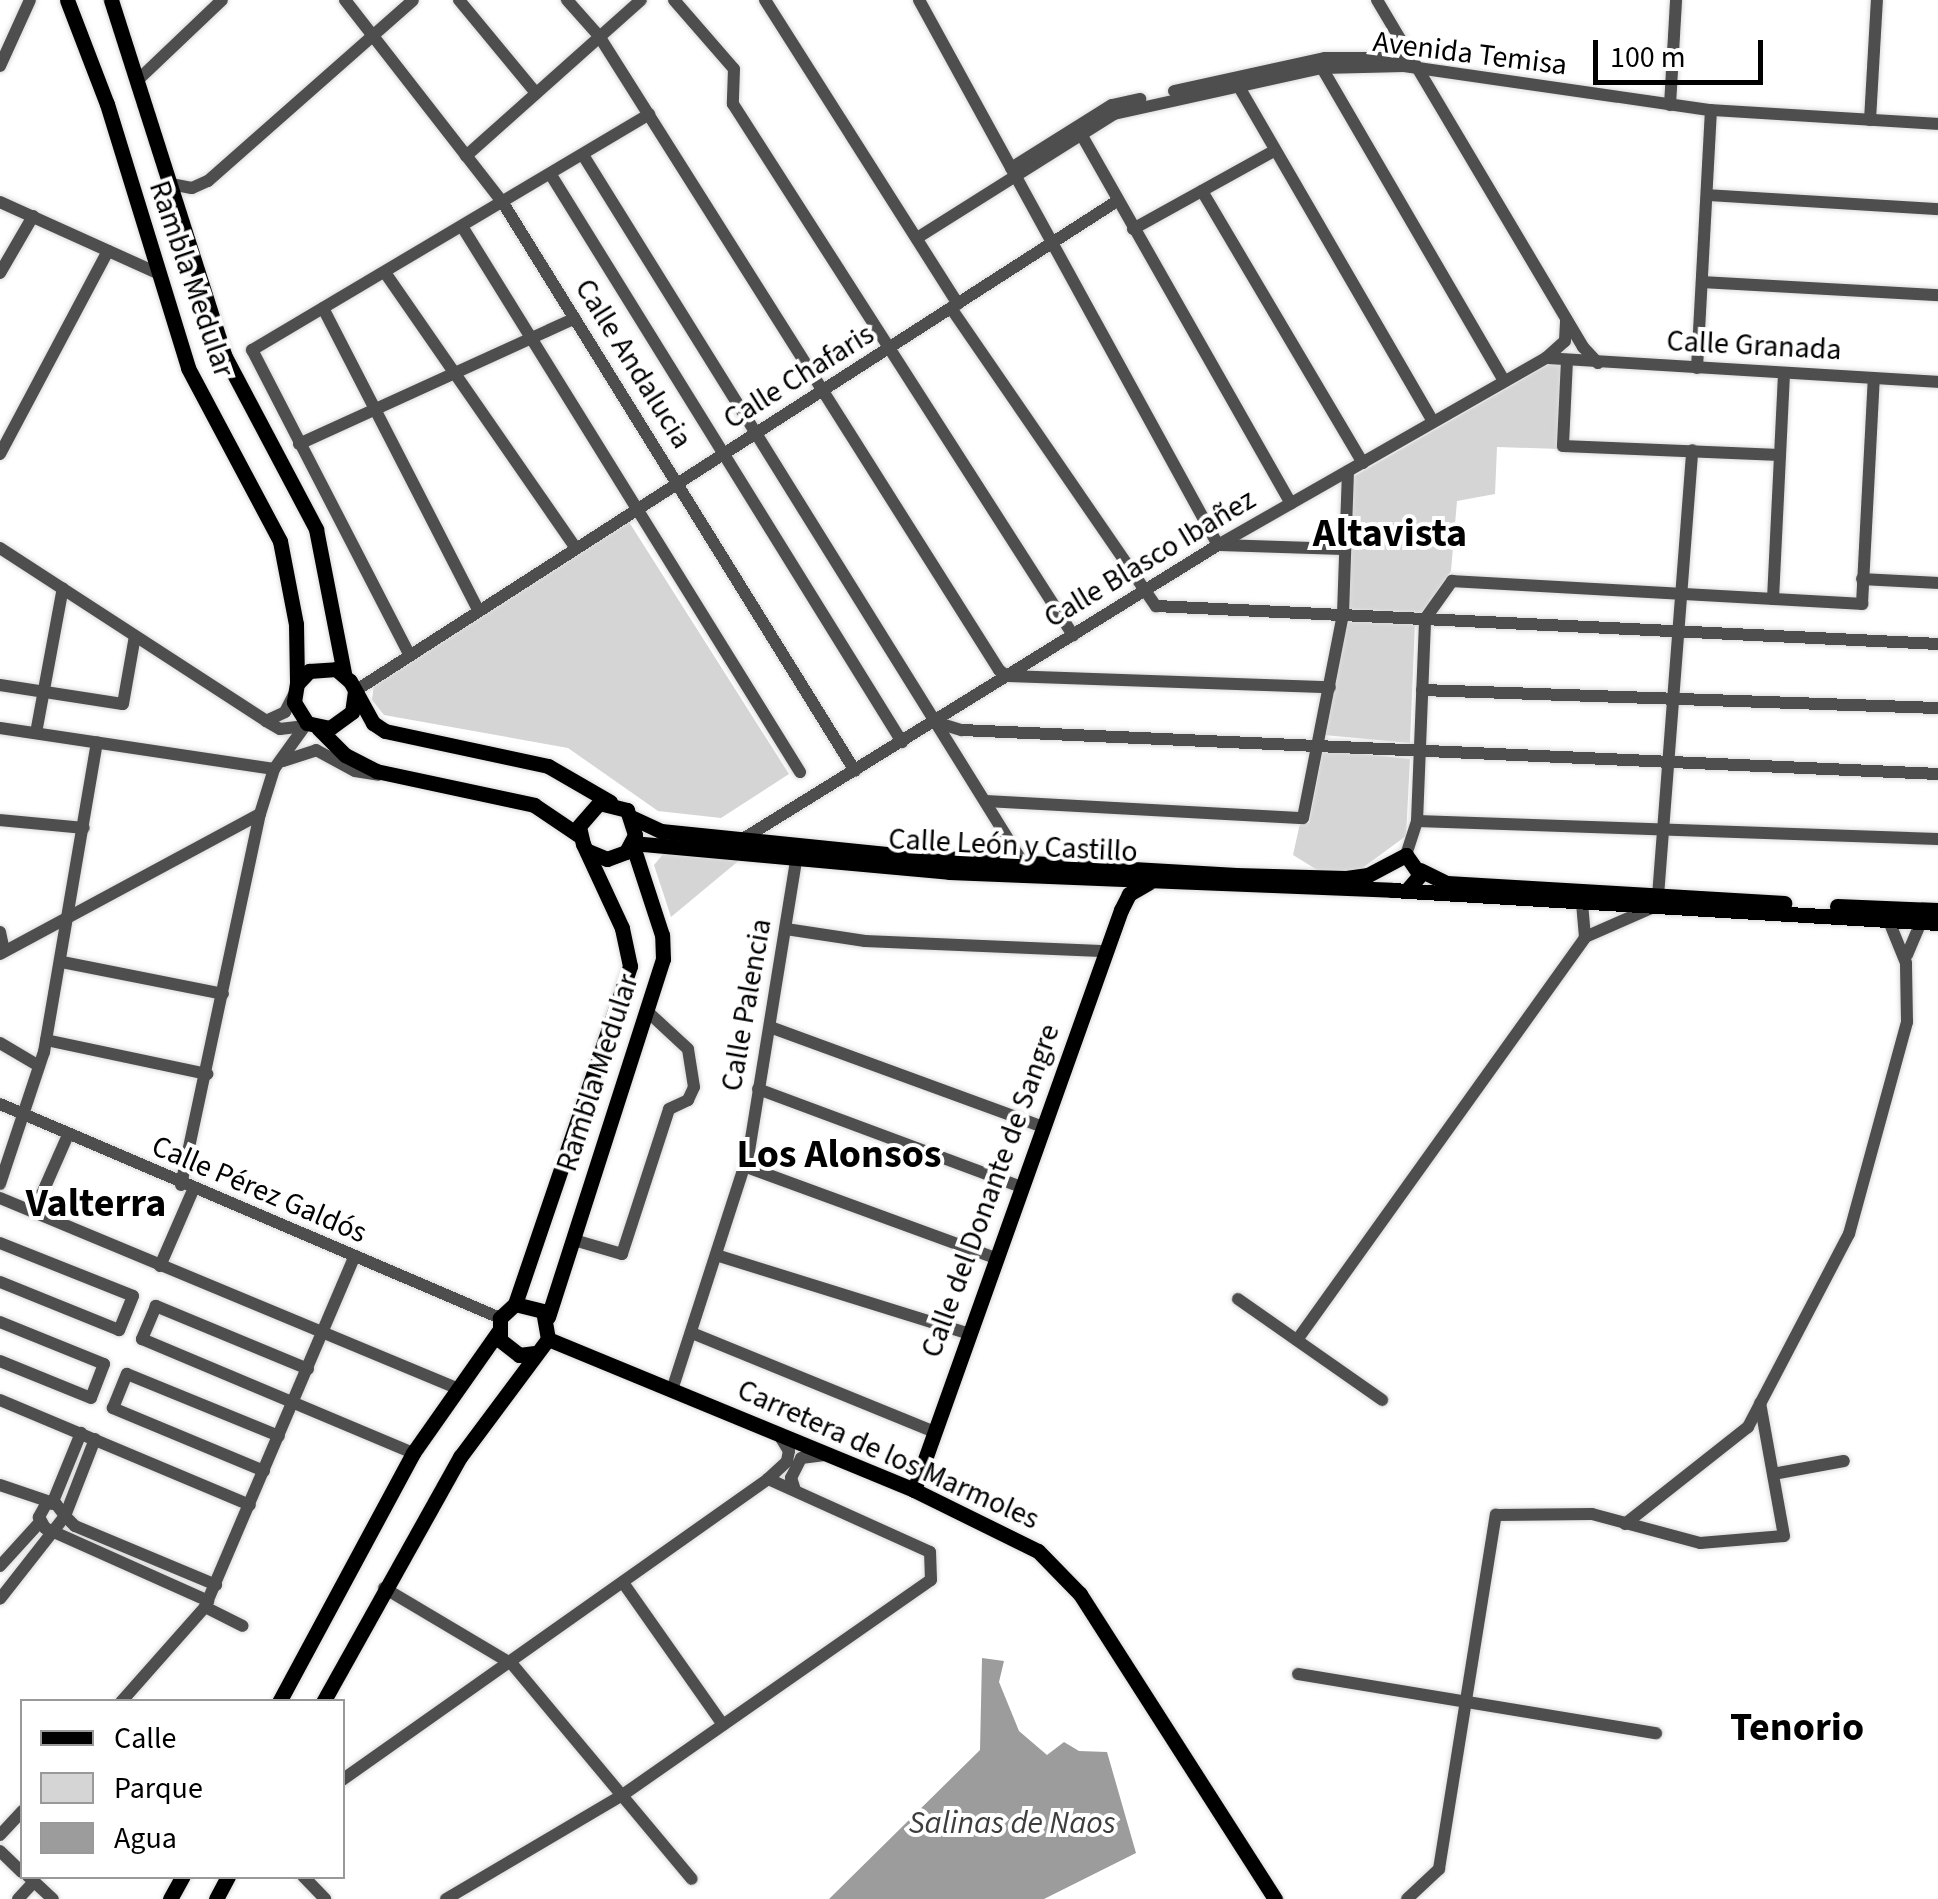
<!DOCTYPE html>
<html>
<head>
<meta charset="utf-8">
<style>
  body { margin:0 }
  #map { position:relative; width:1938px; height:1899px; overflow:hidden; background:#fff; font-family:"Source Sans 3",sans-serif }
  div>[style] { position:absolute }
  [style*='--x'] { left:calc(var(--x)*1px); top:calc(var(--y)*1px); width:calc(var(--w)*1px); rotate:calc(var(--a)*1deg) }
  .green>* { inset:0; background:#d5d5d5 }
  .water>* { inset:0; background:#9c9c9c }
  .roads { filter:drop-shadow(0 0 2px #dbdbdb) drop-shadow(0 0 2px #dbdbdb) }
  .minor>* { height:12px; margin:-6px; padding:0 6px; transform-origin:6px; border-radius:6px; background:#4e4e4e }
  .major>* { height:15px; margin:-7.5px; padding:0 7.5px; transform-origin:7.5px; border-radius:7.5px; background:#000 }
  span { translate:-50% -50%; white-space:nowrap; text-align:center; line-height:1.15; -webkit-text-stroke:8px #fff; paint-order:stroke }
  .street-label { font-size:30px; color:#000 }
  .water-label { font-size:32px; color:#3d3d3d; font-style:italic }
  .district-label { font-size:40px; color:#000; font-weight:700 }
  .legend { position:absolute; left:20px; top:1699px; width:325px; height:180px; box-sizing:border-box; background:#fff; border:2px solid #999; margin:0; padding:12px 18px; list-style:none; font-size:30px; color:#000 }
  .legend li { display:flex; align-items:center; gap:20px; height:50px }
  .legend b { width:50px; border:2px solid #999 }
  .scale { position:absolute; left:1593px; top:40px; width:170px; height:45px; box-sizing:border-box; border:5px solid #000; border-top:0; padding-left:12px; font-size:30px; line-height:35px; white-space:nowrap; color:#000; -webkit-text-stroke:8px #fff; paint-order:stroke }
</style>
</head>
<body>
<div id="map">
  <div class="green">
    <div style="clip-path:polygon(1551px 363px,1563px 364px,1559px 449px,1497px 447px,1495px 494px,1457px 501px,1451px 571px,1422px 613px,1347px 609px,1353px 477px)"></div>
    <div style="clip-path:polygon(629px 522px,789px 774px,721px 818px,658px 811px,568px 748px,384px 715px,372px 700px,374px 684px)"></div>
    <div style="clip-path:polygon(1346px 620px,1415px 623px,1410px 743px,1324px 735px)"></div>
    <div style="clip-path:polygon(1323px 750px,1410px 759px,1406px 836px,1357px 872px,1319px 871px,1293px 855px,1300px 823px,1309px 823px)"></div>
    <div style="clip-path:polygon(664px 853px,742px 858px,671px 917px,654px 865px)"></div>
  </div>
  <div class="water">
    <div style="clip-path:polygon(982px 1658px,1004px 1661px,999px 1682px,1019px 1731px,1047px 1755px,1064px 1742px,1079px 1751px,1107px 1752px,1136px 1853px,1044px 1899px,829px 1899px,980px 1750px)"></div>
  </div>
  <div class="roads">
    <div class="minor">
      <div style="--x:345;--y:0;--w:257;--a:52.1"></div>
      <div style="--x:503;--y:203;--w:668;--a:58.21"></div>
      <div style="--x:459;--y:0;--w:121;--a:50.4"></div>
      <div style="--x:567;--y:0;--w:48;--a:48.4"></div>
      <div style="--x:599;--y:36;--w:750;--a:57.75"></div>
      <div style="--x:999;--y:670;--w:10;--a:37"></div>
      <div style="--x:1007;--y:676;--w:323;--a:2"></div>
      <div style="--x:674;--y:0;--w:91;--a:49"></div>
      <div style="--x:734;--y:69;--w:35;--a:92"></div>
      <div style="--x:733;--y:104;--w:631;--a:57.37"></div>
      <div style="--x:765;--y:0;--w:360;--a:57.6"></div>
      <div style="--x:919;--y:0;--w:622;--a:61.25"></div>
      <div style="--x:1218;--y:545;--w:127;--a:1.8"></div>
      <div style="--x:1377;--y:0;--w:404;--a:59.3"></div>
      <div style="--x:1583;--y:347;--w:22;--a:47"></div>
      <div style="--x:0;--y:66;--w:72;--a:-65.6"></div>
      <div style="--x:1322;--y:68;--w:362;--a:59.8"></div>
      <div style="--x:140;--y:78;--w:113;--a:-43.6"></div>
      <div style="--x:1235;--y:80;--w:395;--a:59.9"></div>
      <div style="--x:1174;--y:91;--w:155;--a:-12.3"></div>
      <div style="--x:1325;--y:58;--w:86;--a:0"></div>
      <div style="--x:1670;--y:105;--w:105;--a:-86.7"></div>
      <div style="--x:1870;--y:120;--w:120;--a:-86.7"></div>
      <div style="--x:1081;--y:134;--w:425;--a:60.4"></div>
      <div style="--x:583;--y:155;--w:834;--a:58.14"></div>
      <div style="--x:466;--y:156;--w:234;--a:-41.7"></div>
      <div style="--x:1011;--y:168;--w:119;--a:-32"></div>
      <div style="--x:1112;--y:105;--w:29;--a:-12"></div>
      <div style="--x:551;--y:175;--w:667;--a:58.24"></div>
      <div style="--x:171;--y:184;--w:21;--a:11"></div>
      <div style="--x:192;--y:188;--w:17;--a:-24"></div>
      <div style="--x:208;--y:181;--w:273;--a:-41.4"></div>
      <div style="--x:1202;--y:191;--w:316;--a:59.4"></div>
      <div style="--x:1707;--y:195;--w:231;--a:3.5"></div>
      <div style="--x:0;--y:202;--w:172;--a:24.3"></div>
      <div style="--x:463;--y:228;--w:640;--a:58.22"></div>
      <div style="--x:1133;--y:229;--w:161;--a:-29"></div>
      <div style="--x:917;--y:238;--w:233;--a:-32.2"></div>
      <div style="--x:1114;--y:114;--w:213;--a:-12.5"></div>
      <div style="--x:1322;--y:68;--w:82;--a:-1.4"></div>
      <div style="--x:1404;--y:66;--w:310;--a:8.2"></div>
      <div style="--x:1711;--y:110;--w:227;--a:3.5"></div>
      <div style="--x:0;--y:273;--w:66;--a:-59.9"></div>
      <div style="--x:386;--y:274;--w:331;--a:55.3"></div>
      <div style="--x:1703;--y:282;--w:235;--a:3.2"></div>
      <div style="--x:323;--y:308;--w:337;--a:62.8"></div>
      <div style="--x:951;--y:308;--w:362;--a:55.5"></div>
      <div style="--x:1156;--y:606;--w:783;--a:2.78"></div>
      <div style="--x:1546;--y:358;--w:393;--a:3.5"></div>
      <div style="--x:1567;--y:360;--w:86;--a:92.7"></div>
      <div style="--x:1563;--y:446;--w:217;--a:2.4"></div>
      <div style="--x:1697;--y:368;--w:258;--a:-86.9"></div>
      <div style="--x:299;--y:444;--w:303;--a:-24.5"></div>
      <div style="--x:0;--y:454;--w:230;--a:-62"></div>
      <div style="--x:0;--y:548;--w:317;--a:33"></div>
      <div style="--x:266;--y:721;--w:16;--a:30"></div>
      <div style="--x:280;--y:729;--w:23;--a:-7"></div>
      <div style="--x:1862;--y:579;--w:76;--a:3"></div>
      <div style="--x:1773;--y:599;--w:226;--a:-87.2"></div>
      <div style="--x:408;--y:652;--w:340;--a:-117.3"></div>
      <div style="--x:252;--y:350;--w:462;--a:-30.7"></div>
      <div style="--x:0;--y:685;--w:124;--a:8.8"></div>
      <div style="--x:123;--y:704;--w:69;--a:-80"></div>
      <div style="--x:1422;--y:690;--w:516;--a:2"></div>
      <div style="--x:355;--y:691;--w:906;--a:-32.74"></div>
      <div style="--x:266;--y:721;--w:21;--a:-25"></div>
      <div style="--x:285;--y:712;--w:20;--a:-63"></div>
      <div style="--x:935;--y:722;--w:28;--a:17"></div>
      <div style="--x:962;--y:730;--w:977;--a:2.58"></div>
      <div style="--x:0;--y:728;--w:277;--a:8.5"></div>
      <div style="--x:36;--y:733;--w:147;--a:-79.5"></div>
      <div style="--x:283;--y:761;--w:35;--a:-18"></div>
      <div style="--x:316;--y:750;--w:44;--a:28.3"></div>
      <div style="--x:355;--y:771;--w:24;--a:9"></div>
      <div style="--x:987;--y:801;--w:316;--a:3.1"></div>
      <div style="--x:1303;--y:818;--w:208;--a:-78.9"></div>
      <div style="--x:1343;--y:614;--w:143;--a:-88"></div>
      <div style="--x:0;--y:820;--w:84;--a:5.4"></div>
      <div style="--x:1417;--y:821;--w:521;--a:1.98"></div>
      <div style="--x:746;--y:837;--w:555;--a:-31.74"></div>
      <div style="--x:1218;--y:545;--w:378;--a:-29.7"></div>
      <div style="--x:1546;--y:358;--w:25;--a:-42"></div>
      <div style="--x:1565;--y:341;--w:22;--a:-87"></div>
      <div style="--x:1406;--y:855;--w:36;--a:-72"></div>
      <div style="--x:1417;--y:821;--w:202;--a:-87.7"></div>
      <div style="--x:1425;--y:619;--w:47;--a:-54.6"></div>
      <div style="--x:1452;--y:581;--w:411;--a:3.2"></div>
      <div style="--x:1862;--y:604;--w:226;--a:-87"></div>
      <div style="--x:1658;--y:896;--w:447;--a:-85.6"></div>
      <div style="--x:1582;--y:903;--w:34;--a:85"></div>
      <div style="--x:786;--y:929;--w:80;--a:8.6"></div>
      <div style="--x:865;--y:941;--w:242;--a:2.4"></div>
      <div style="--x:0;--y:932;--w:19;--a:78"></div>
      <div style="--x:0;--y:954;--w:295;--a:-28.3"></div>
      <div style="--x:1907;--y:955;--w:36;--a:-67"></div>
      <div style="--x:62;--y:962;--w:164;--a:11.2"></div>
      <div style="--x:770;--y:1027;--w:292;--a:20.1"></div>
      <div style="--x:46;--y:1040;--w:165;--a:11.9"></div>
      <div style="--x:0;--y:1043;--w:45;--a:30.5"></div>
      <div style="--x:758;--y:1089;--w:282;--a:20.4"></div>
      <div style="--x:0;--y:1104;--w:544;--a:23.17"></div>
      <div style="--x:744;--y:1166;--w:268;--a:20.1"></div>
      <div style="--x:0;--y:1184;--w:139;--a:-71.6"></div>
      <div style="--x:44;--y:1052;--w:314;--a:-80.3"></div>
      <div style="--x:181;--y:1185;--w:379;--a:-78"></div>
      <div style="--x:260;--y:814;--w:47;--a:-72.7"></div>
      <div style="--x:274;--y:769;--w:57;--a:-54.3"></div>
      <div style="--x:0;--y:1198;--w:497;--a:22.6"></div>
      <div style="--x:34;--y:1212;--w:84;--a:-66.2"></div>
      <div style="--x:574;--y:1240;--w:50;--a:16.3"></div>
      <div style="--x:622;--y:1254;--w:152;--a:-72"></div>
      <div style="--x:669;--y:1109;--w:21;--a:-25"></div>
      <div style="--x:688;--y:1100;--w:14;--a:-65"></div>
      <div style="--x:694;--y:1087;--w:38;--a:-99"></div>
      <div style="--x:688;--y:1049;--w:54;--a:-137.2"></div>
      <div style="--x:0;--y:1243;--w:143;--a:21.7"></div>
      <div style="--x:133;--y:1296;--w:37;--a:112"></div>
      <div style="--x:119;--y:1330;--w:128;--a:-158"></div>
      <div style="--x:716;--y:1255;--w:265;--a:17.3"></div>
      <div style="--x:160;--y:1266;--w:83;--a:-66.5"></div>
      <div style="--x:1238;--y:1299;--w:176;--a:35"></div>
      <div style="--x:0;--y:1322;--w:112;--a:22"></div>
      <div style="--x:104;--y:1364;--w:36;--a:111"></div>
      <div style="--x:91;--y:1398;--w:98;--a:-157.9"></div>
      <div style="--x:692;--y:1333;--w:261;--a:22.2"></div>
      <div style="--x:1297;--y:1340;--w:495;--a:-54.4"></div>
      <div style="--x:1585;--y:937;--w:72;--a:-23.7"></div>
      <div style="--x:308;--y:1369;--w:165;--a:-157.5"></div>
      <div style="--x:156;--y:1306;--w:36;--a:113"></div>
      <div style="--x:142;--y:1339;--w:294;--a:22.8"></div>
      <div style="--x:672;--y:1390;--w:251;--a:-72.1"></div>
      <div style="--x:749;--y:1151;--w:299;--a:-80.8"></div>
      <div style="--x:0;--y:1400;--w:271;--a:22.8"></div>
      <div style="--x:95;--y:1439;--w:83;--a:111.3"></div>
      <div style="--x:65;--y:1516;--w:14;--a:45"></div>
      <div style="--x:75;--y:1526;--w:153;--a:22.7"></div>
      <div style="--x:264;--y:1471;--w:164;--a:-157.4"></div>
      <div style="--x:113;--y:1408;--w:37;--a:-68"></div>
      <div style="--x:127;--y:1374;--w:164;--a:22.2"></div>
      <div style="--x:1773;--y:1474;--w:72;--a:-10.4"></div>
      <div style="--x:0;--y:1485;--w:59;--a:18.7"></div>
      <div style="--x:56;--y:1504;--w:15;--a:53"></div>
      <div style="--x:65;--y:1516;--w:105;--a:128.1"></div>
      <div style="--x:795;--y:1490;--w:13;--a:-108"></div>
      <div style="--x:791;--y:1478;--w:22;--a:-63"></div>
      <div style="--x:801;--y:1458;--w:26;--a:-7"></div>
      <div style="--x:52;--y:1504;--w:77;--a:-67.8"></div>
      <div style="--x:45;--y:1506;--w:13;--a:119"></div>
      <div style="--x:39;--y:1517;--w:13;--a:61"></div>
      <div style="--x:45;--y:1528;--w:179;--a:24.1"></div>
      <div style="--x:1625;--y:1524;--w:157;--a:-38.3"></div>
      <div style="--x:1748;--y:1427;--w:218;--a:-62.4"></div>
      <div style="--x:1849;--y:1234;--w:220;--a:-74.7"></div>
      <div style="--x:1907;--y:1022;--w:59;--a:-91"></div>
      <div style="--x:1906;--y:963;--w:48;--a:-112.2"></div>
      <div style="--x:0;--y:1566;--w:59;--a:-47.7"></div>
      <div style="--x:624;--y:1584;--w:172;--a:54.9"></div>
      <div style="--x:384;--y:1588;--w:149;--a:30.7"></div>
      <div style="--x:512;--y:1664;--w:280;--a:50.1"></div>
      <div style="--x:205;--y:1607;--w:42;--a:26.6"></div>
      <div style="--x:1298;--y:1674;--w:363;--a:9.4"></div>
      <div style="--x:121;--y:1702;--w:127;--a:-48.5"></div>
      <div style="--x:205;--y:1607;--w:380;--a:-66.9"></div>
      <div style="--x:342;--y:1780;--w:522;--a:-35.24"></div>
      <div style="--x:768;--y:1479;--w:26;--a:-43"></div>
      <div style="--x:787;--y:1461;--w:10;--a:-79"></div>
      <div style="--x:789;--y:1451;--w:19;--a:-122"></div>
      <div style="--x:0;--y:1835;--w:33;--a:-47"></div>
      <div style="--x:0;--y:1851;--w:30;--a:44"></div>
      <div style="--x:28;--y:1876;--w:34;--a:43"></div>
      <div style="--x:303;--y:1876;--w:32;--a:46"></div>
      <div style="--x:18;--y:1899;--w:23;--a:-47"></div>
      <div style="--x:446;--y:1899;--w:207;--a:-30.5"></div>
      <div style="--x:624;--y:1794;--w:374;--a:-34.9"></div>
      <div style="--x:931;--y:1580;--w:28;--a:-92"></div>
      <div style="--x:930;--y:1552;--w:178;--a:-155.7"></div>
      <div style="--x:1407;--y:1899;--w:44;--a:-43.2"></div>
      <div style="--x:1439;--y:1869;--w:359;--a:-80.9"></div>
      <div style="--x:1496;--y:1515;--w:96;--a:-0.6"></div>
      <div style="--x:1592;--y:1514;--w:112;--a:15"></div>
      <div style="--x:1700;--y:1543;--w:84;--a:-4.8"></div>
      <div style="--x:1784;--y:1536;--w:135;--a:-100.2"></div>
    </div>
    <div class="major">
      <div style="--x:67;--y:0;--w:111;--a:69"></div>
      <div style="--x:107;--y:104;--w:276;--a:72.9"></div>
      <div style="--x:188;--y:368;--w:196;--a:62"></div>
      <div style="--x:280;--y:541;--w:85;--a:79.1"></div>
      <div style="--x:296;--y:624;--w:60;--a:89"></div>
      <div style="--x:111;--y:0;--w:373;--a:72.3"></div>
      <div style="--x:224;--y:355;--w:197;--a:62.1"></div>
      <div style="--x:316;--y:529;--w:147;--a:79"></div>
      <div style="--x:355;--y:691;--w:21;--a:98"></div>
      <div style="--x:352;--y:712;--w:27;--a:144"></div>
      <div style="--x:330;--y:728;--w:24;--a:-168"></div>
      <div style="--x:307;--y:723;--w:25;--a:-122"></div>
      <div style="--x:294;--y:702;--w:18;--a:-81"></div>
      <div style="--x:297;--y:684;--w:18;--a:-47"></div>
      <div style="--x:309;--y:671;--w:27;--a:-4"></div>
      <div style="--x:336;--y:669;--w:18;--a:41"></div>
      <div style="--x:350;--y:681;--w:48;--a:61.3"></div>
      <div style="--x:373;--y:723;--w:14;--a:34"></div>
      <div style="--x:385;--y:731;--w:167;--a:12.1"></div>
      <div style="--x:548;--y:766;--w:72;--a:30.1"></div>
      <div style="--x:318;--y:728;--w:38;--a:45"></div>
      <div style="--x:345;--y:755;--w:35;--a:27"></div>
      <div style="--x:376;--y:771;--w:162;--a:12.1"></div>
      <div style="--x:534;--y:805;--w:55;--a:34"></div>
      <div style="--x:633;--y:818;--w:31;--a:25"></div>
      <div style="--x:661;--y:831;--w:249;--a:5.8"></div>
      <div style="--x:909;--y:856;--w:328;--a:3.3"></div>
      <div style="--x:1236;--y:875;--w:110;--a:1.6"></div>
      <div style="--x:1346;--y:878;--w:22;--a:-8"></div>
      <div style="--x:1368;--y:875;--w:43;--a:-27.8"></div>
      <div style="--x:1406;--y:855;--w:24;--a:55"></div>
      <div style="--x:1420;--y:875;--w:21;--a:131"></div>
      <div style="--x:632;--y:843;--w:318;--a:5.2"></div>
      <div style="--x:949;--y:872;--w:443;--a:2.3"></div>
      <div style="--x:1392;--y:890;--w:547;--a:3.46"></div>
      <div style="--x:1420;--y:870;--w:30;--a:26"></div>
      <div style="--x:1447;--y:883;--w:338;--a:3.4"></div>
      <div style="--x:1837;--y:906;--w:101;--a:2.3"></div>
      <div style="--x:515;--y:1304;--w:357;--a:-71.2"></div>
      <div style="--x:630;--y:966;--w:39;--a:-102"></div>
      <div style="--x:622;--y:928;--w:93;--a:-114.9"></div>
      <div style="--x:583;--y:844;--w:18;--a:-103"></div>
      <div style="--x:579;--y:826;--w:30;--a:-49"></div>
      <div style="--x:599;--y:803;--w:29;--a:14"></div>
      <div style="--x:627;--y:810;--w:26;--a:72"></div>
      <div style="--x:635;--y:835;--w:19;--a:118"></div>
      <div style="--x:626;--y:852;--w:20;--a:160"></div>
      <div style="--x:607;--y:859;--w:21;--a:-157"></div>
      <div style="--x:548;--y:1317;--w:376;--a:-72.2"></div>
      <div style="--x:663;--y:959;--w:24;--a:-92"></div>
      <div style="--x:662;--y:935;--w:97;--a:-108.1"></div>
      <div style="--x:548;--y:1339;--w:396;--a:22.4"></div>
      <div style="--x:914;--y:1490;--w:138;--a:26.2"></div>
      <div style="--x:1038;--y:1551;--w:60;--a:45.7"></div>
      <div style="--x:1080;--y:1594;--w:362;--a:57.4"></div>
      <div style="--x:914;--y:1490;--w:616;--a:-70.36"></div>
      <div style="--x:1121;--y:910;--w:18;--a:-63"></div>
      <div style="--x:1129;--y:894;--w:22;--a:-30"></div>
      <div style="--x:279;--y:1702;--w:283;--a:-61.7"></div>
      <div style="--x:413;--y:1453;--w:148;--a:-54.9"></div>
      <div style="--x:323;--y:1702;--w:281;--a:-60.8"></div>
      <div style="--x:460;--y:1457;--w:147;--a:-53.3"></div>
      <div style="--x:548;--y:1339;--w:28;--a:-100"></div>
      <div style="--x:543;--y:1311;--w:29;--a:-166"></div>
      <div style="--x:515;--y:1304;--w:21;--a:137"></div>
      <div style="--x:500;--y:1318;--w:22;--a:90"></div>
      <div style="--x:500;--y:1340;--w:24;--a:38"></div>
      <div style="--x:519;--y:1355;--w:16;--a:-7"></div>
      <div style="--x:170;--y:1899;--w:26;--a:-61"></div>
      <div style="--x:216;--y:1899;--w:26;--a:-62"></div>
    </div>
  </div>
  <div class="street-label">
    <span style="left:1470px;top:54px;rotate:7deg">Avenida Temisa</span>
    <span style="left:191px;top:279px;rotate:71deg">Rambla Medular</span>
    <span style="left:1754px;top:346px;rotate:3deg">Calle Granada</span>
    <span style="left:633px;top:364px;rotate:58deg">Calle Andalucia</span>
    <span style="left:799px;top:377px;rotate:-32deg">Calle Chafaris</span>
    <span style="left:1150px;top:559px;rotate:-31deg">Calle Blasco Ibañez</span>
    <span style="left:1013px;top:846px;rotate:3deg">Calle León y Castillo</span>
    <span style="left:747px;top:1005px;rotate:-80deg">Calle Palencia</span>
    <span style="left:598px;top:1073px;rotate:-72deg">Rambla Medular</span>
    <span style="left:259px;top:1190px;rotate:23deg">Calle Pérez Galdós</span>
    <span style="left:991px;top:1191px;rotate:-70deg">Calle del Donante de Sangre</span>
    <span style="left:888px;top:1455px;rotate:24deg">Carretera de los Marmoles</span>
  </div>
  <div class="water-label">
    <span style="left:1012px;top:1823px">Salinas de Naos</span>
  </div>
  <div class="district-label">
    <span style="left:1390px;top:534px">Altavista</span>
    <span style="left:839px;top:1155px">Los Alonsos</span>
    <span style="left:96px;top:1204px">Valterra</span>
    <span style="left:1797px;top:1728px">Tenorio</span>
  </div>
  <ul class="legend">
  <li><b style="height:12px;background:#000"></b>Calle</li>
  <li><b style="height:28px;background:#d5d5d5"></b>Parque</li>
  <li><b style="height:28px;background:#9c9c9c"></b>Agua</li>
  </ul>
  <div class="scale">100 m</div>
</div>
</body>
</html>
